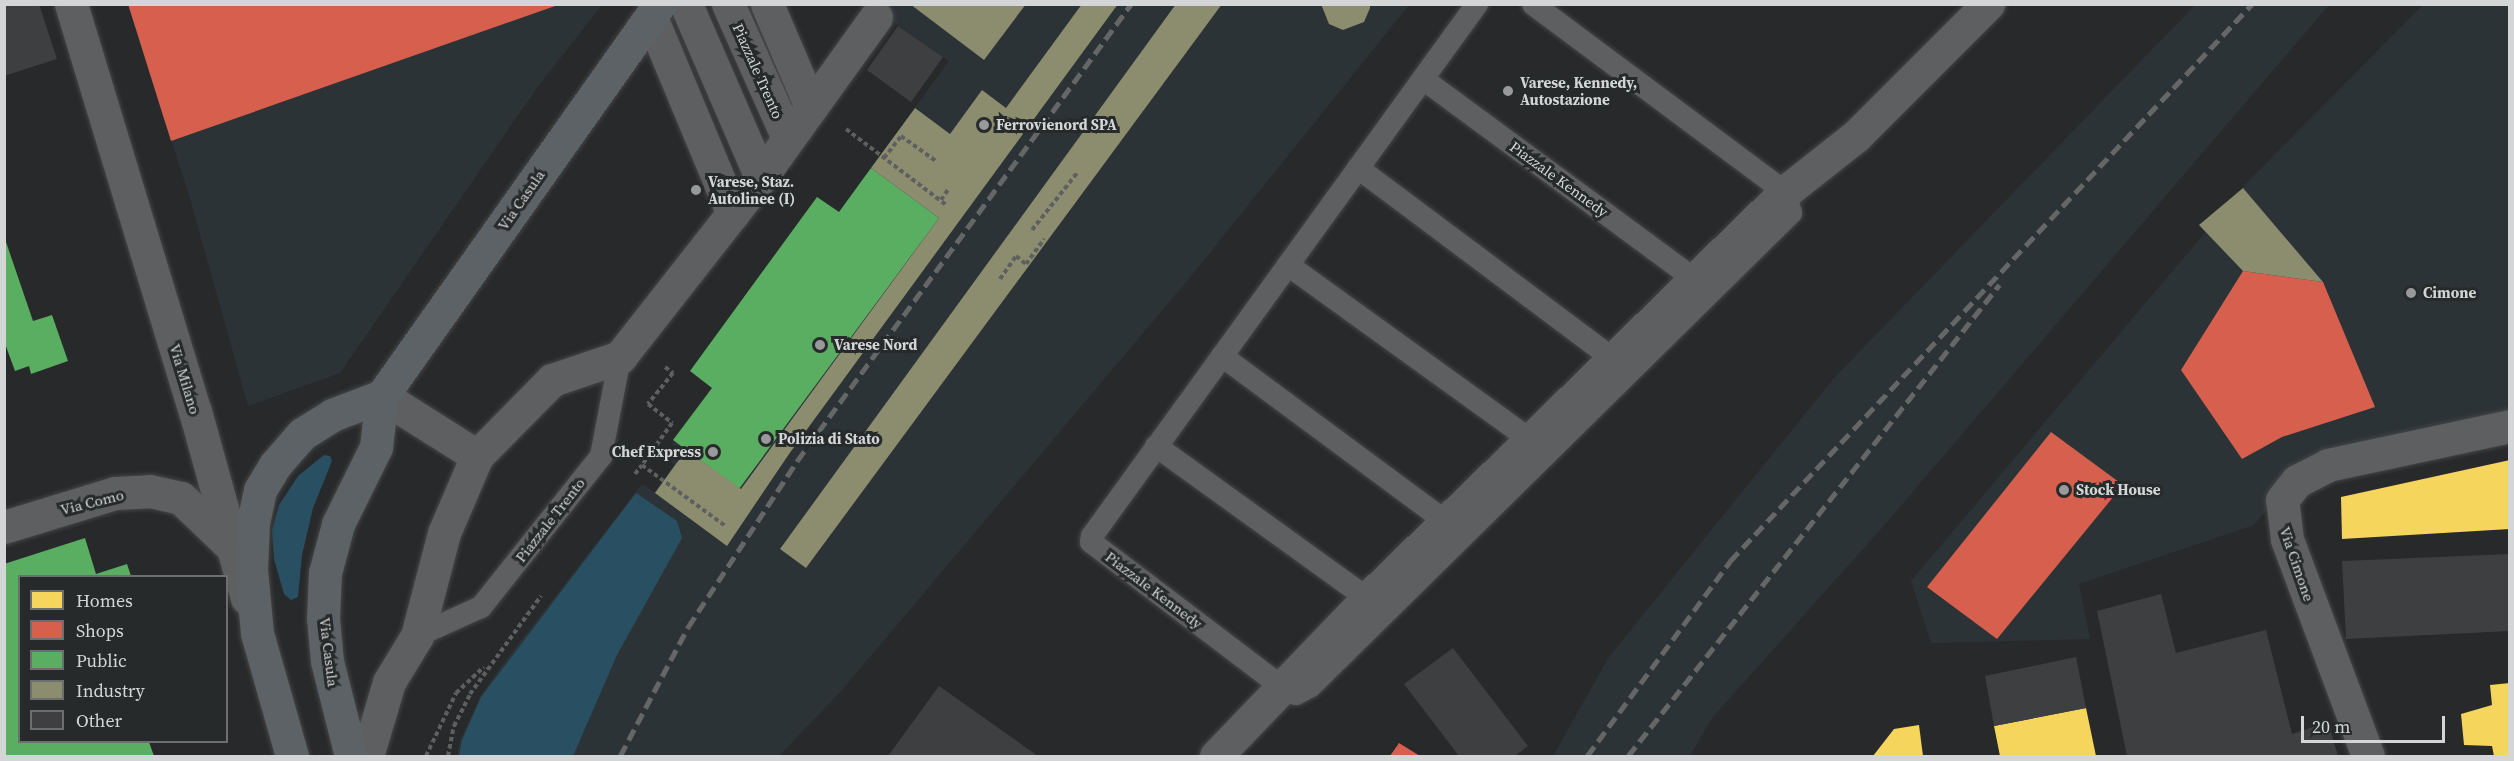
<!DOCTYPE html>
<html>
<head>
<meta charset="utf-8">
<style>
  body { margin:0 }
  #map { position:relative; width:2514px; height:761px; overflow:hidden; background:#28292a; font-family:"Source Serif 4",serif }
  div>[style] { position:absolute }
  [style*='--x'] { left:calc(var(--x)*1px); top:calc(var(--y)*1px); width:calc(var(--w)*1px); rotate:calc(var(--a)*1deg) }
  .built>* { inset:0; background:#2c3337 }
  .green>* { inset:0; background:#285062 }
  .homes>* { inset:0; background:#f6d55c }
  .shops>* { inset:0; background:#d6604d }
  .public>* { inset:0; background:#5aae61 }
  .industry>* { inset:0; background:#8c8c6e }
  .building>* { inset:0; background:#3e3f40 }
  .path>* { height:4px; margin-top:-2px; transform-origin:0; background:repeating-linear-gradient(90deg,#5e5f60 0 4.5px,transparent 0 7.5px) }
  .roads { filter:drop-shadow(0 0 2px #444546) drop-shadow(0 0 2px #444546) }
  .service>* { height:22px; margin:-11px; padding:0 11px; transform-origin:11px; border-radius:11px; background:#5e5f60 }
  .minor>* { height:33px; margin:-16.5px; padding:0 16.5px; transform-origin:16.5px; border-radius:16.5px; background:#5e5f60 }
  .secondary>* { height:33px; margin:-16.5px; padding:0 16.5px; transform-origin:16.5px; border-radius:16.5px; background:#5c6265 }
  .rail>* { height:4.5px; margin-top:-2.25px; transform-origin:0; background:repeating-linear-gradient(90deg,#656666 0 12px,transparent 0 18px) }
  .dots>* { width:16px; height:16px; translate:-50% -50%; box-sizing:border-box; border:3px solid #272a2b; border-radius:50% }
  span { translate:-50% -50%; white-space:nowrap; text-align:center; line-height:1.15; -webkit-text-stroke:6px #272a2b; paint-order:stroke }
  .street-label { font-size:15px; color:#d4d5d6 }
  .poi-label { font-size:15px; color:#d4d5d6; font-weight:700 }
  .left { translate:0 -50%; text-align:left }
  .right { translate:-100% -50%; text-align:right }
  .frame { position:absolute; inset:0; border:6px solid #d4d5d6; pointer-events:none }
  .legend { position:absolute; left:18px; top:575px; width:210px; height:168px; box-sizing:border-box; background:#272a2b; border:2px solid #6c6e6f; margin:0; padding:8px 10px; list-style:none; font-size:18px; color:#d4d5d6 }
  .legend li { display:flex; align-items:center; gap:12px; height:30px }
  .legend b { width:30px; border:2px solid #6c6e6f }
  .scale { position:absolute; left:2301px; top:716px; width:144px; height:27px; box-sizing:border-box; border:3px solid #d4d5d6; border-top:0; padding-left:8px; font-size:18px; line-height:21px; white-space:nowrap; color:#d4d5d6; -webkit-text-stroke:4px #272a2b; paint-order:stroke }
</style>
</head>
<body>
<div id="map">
  <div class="built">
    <div style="clip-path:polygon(128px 5px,602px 5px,539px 85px,340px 373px,248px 406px,189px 195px)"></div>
    <div style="clip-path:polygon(869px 5px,1409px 5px,1197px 269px,843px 689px,779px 756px,457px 756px,460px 740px,480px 697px,502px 665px,642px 484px,654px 492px,674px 465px,663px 456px,712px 388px,690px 371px,817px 197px,839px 212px,949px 61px)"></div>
    <div style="clip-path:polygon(2195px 5px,2329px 5px,1881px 529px,1712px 718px,1690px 756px,1553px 756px,1609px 657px,1834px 378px)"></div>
    <div style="clip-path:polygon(2423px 5px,2509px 5px,2509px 431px,2283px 489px,2254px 525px,2079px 584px,2090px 639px,1931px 643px,1911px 581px,2251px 178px)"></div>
  </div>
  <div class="green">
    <div style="clip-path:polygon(324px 455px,330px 456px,332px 461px,313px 508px,302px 555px,298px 597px,291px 600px,284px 594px,274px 559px,272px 530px,279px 505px,298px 476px)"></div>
    <div style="clip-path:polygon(636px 493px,677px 521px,682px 538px,617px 655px,573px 756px,459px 756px,462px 740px,481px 697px)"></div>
  </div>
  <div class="homes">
    <div style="clip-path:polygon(2510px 460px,2510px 529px,2342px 539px,2341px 497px)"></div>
    <div style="clip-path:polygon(2510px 683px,2510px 756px,2494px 756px,2492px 746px,2464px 745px,2461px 714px,2492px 705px,2490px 685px)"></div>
    <div style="clip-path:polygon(2086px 708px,2096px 756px,2000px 756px,1994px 726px)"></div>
    <div style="clip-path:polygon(1919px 725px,1923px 756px,1873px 756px,1894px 729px)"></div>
  </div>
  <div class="shops">
    <div style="clip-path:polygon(128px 4px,558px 4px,558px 5px,171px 141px)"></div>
    <div style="clip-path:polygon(2243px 271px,2323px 282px,2375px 407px,2282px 437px,2242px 459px,2181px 370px)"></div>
    <div style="clip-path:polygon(2051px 432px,2123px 485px,1997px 639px,1927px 587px)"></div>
    <div style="clip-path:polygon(1399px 743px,1420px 756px,1390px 756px)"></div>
  </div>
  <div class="public">
    <div style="clip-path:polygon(871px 168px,939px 218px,739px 489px,673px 440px,712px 388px,690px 371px,817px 197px,839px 212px)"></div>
    <div style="clip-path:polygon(5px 239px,33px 321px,52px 315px,68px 361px,31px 374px,29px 366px,15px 371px,4px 341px)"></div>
    <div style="clip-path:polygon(85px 538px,96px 574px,127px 564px,131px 576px,20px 576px,20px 742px,149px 742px,154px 756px,4px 756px,4px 564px)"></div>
  </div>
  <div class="industry">
    <div style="clip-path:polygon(910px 4px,1026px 4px,984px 60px)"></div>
    <div style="clip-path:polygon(1082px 4px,1118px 4px,789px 454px,727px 546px,655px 493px,686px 450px,741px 489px,939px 218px,871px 168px,915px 108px,950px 134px,982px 90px,1006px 108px)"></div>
    <div style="clip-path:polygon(1176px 4px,1222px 4px,806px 568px,780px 549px)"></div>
    <div style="clip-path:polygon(1321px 4px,1370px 4px,1370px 8px,1364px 22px,1343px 30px,1329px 24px)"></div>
    <div style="clip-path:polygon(2243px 188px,2323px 282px,2243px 271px,2199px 225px)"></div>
  </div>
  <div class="building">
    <div style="clip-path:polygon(4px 4px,39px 4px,57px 59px,4px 76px)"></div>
    <div style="clip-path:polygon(898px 26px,943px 57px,911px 102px,867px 70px)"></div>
    <div style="clip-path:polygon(2510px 554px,2510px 631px,2346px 639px,2342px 561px)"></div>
    <div style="clip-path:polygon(2161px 594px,2176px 653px,2266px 630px,2292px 734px,2328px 722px,2338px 756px,2127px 756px,2097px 611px)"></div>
    <div style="clip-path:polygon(1453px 648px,1528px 746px,1515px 756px,1459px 756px,1404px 684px)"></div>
    <div style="clip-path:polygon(2076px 657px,2086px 708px,1994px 726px,1985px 676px)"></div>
    <div style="clip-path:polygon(939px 686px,1038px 756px,888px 756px)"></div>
  </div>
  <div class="path">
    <div style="--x:846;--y:129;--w:126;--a:37.2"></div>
    <div style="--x:884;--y:158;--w:28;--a:-52"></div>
    <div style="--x:901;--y:136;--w:44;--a:35.8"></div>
    <div style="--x:941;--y:200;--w:14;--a:-56"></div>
    <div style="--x:1032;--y:230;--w:73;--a:-51.7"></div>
    <div style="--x:1000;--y:279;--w:28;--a:-55"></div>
    <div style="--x:1016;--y:256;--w:13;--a:39"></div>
    <div style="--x:1026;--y:264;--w:31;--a:-54"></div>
    <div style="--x:665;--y:367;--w:10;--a:37"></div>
    <div style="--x:673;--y:373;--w:40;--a:129"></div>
    <div style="--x:648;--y:404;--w:31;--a:38"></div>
    <div style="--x:672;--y:423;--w:52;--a:125.5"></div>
    <div style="--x:642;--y:465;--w:102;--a:36.2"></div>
    <div style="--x:635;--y:474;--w:11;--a:-52"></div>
    <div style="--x:426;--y:756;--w:70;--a:-64.5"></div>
    <div style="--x:456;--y:693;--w:38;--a:-43"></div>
    <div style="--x:448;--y:756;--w:31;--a:-79"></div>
    <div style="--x:454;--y:726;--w:36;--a:-63"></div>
    <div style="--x:470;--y:694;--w:121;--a:-54.1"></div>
  </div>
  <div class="roads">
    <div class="service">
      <div style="--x:1477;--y:4;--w:657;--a:125.89"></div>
      <div style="--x:1092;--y:536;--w:6;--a:99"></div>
      <div style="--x:1091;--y:542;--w:246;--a:37.2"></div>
      <div style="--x:1287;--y:691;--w:9;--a:18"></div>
      <div style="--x:1296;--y:694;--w:17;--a:-28"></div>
      <div style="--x:1311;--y:686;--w:674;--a:-44.58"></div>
      <div style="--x:1791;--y:213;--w:22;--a:-106"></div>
      <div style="--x:1785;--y:192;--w:314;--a:-143.3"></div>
      <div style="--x:1423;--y:79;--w:352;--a:36.4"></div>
      <div style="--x:1358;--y:168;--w:334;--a:36.8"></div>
      <div style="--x:1288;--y:265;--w:313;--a:35.8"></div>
      <div style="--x:1222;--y:356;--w:291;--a:36.5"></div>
      <div style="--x:1156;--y:446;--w:274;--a:35.8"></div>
      <div style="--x:417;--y:636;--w:70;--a:-24.4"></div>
      <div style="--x:481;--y:607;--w:193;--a:-51.5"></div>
      <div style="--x:601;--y:456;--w:101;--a:-79.1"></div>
    </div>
    <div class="minor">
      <div style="--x:71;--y:4;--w:425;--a:73.1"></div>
      <div style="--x:195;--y:411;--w:194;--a:74.5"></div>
      <div style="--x:686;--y:4;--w:189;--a:66.6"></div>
      <div style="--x:728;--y:4;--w:147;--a:65.9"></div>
      <div style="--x:767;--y:4;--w:112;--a:66.9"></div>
      <div style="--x:651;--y:17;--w:213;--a:67.4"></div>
      <div style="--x:382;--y:396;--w:112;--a:32.3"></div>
      <div style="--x:4;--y:527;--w:116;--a:-17"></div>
      <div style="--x:115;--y:493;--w:35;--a:-3"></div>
      <div style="--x:150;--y:491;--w:32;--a:13"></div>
      <div style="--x:181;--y:498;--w:71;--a:43.9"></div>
      <div style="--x:367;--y:756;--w:77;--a:-73.4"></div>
      <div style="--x:389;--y:682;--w:54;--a:-58.7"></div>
      <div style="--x:417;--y:636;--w:106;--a:-75.3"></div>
      <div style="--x:444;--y:533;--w:84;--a:-66.8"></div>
      <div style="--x:477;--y:456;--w:107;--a:-45.4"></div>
      <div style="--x:552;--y:380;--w:72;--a:-18.7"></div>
      <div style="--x:620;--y:357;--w:229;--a:-51.9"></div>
      <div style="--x:761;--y:177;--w:197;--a:-54.3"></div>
      <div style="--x:1216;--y:756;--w:218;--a:-46.1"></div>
      <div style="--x:1367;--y:599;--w:583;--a:-44.24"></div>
      <div style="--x:1785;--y:192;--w:90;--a:-38.3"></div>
      <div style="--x:1856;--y:136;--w:187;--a:-45"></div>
      <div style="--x:2368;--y:756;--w:232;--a:-110.5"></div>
      <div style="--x:2287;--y:539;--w:39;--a:-97"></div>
      <div style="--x:2282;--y:500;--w:24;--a:-52"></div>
      <div style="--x:2297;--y:481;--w:35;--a:-27"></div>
      <div style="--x:2328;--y:465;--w:186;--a:-12.1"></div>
    </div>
    <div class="secondary">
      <div style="--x:292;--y:756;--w:128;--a:-105.9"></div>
      <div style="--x:257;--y:633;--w:64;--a:-95.4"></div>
      <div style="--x:251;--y:569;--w:46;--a:-87.5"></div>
      <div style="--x:253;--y:523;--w:34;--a:-78"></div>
      <div style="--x:260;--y:490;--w:29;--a:-59"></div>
      <div style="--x:275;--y:465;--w:41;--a:-48.9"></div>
      <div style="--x:302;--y:434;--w:36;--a:-32"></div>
      <div style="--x:332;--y:415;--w:53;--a:-20.8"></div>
      <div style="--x:351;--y:756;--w:98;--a:-104.2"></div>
      <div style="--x:327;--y:661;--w:43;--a:-95.3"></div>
      <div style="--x:323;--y:618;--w:45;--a:-87.5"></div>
      <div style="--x:325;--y:573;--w:51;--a:-75.1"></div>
      <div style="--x:338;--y:524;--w:86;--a:-63.7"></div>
      <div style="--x:376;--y:447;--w:51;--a:-83.3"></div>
      <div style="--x:382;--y:396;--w:481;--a:-54.7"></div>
    </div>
  </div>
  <div class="rail">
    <div style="--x:620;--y:756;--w:146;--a:-62.2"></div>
    <div style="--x:688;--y:627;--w:199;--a:-56.7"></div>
    <div style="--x:797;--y:461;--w:566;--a:-53.84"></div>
    <div style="--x:1587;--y:756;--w:242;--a:-53.7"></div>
    <div style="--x:1730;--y:561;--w:763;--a:-46.86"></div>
    <div style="--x:1628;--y:756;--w:600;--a:-51.77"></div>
  </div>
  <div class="dots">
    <div style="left:1508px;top:91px;background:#98999a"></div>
    <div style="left:984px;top:125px;background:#98999a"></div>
    <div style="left:696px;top:190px;background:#98999a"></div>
    <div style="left:2411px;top:293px;background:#98999a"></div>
    <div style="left:820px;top:345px;background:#98999a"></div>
    <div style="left:766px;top:439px;background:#98999a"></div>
    <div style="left:713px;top:452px;background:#98999a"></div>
    <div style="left:2064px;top:490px;background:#98999a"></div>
  </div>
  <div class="street-label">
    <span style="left:758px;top:71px;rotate:66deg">Piazzale Trento</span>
    <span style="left:1559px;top:179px;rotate:36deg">Piazzale Kennedy</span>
    <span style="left:521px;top:200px;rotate:-55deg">Via Casula</span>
    <span style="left:185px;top:379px;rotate:73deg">Via Milano</span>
    <span style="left:92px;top:502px;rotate:-14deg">Via Como</span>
    <span style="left:550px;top:520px;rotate:-52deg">Piazzale Trento</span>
    <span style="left:2297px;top:564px;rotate:71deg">Via Cimone</span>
    <span style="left:1154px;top:590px;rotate:37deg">Piazzale Kennedy</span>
    <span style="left:329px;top:652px;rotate:83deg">Via Casula</span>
  </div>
  <div class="poi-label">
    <span class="left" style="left:1520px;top:91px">Varese, Kennedy,<br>Autostazione</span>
    <span class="left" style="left:996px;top:125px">Ferrovienord SPA</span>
    <span class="left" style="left:708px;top:190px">Varese, Staz.<br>Autolinee (I)</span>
    <span class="left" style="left:2423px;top:293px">Cimone</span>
    <span class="left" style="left:834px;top:345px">Varese Nord</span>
    <span class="left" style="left:778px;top:439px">Polizia di Stato</span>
    <span class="right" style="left:701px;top:452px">Chef Express</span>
    <span class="left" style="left:2076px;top:490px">Stock House</span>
  </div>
  <div class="frame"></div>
  <ul class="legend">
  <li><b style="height:16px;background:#f6d55c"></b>Homes</li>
  <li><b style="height:16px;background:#d6604d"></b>Shops</li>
  <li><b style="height:16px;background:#5aae61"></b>Public</li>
  <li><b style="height:16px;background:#8c8c6e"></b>Industry</li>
  <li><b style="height:16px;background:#3e3f40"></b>Other</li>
  </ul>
  <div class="scale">20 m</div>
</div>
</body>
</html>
